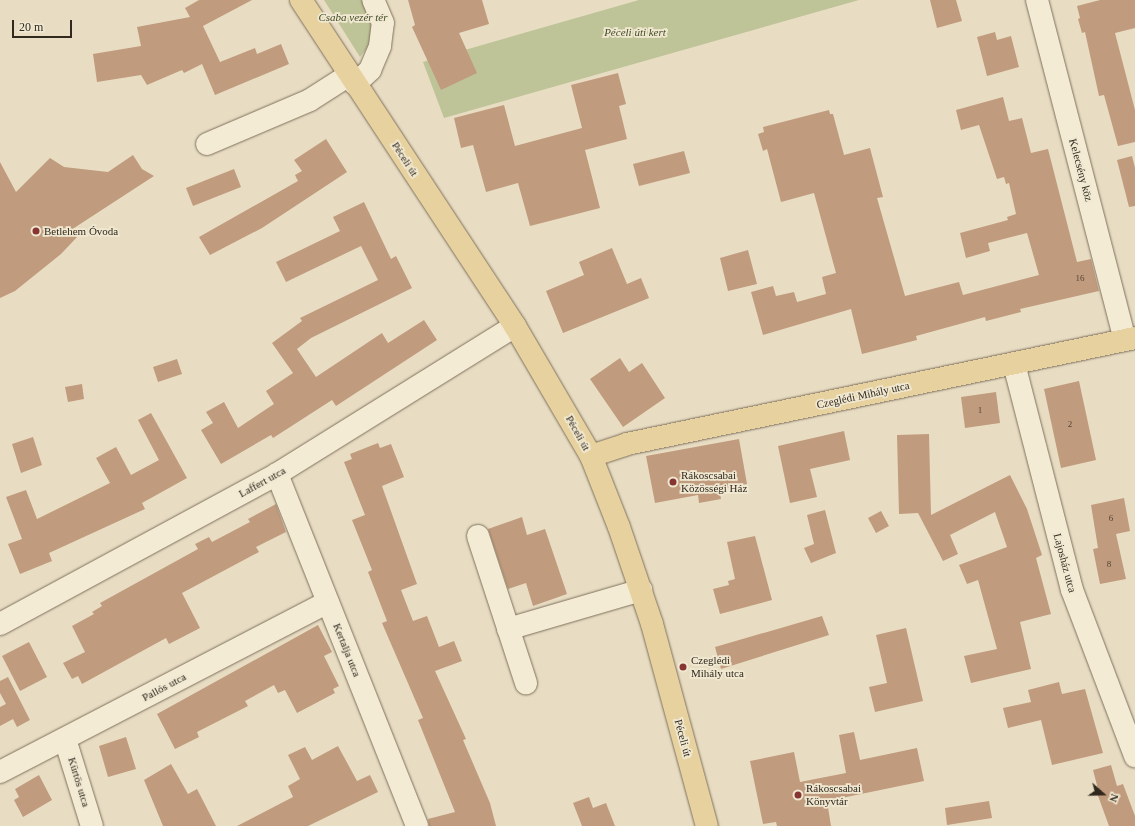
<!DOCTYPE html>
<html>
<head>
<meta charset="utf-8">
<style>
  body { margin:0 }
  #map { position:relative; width:1135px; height:826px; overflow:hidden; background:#e8ddc3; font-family:"Times New Roman",serif }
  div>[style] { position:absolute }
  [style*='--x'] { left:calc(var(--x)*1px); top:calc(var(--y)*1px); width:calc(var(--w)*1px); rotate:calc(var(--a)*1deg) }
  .green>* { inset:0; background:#bec498 }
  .building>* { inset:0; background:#c19b7d }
  .roads { filter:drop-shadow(0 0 1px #7f705c) drop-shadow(0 0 1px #7f705c) }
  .minor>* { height:22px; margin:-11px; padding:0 11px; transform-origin:11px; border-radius:11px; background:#f4ebd5 }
  .major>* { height:22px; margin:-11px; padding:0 11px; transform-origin:11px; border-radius:11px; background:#e7d29f }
  .dots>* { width:11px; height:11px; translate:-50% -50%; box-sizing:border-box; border:2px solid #f0e8d1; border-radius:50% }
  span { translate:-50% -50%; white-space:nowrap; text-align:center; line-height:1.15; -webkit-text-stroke:3.5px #f0e8d1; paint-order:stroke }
  .number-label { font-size:9px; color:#554536 }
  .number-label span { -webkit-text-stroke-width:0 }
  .park-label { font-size:11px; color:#414b27; font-style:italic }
  .street-label { font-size:11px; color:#31281e }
  .poi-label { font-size:11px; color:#31281e }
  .left { translate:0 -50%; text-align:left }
  .north { position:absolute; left:1083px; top:774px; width:40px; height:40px; -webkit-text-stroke:3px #f0e8d1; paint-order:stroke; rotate:110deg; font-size:11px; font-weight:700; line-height:16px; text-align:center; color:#31281e }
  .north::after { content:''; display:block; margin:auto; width:14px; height:18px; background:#31281e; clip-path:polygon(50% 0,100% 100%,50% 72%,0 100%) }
  .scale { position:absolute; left:12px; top:20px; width:60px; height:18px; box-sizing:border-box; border:2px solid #31281e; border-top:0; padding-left:5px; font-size:12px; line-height:14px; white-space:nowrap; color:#31281e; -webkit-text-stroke:3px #f0e8d1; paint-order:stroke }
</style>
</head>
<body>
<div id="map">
  <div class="green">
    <div style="clip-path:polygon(324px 0,362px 0,373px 26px,371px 43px,360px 57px)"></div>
    <div style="clip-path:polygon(639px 0,859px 0,444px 118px,423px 62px)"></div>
  </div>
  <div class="building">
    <div style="clip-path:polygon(199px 0,252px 0,203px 26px,220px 62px,255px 48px,257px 54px,281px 44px,289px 64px,215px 95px,202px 64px,184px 73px,182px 70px,147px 85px,141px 75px,97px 82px,93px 54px,141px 46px,137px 27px,190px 17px,185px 8px)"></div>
    <div style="clip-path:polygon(408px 0,482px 0,489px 24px,459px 33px,477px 73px,441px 90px,412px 27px,415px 25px)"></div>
    <div style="clip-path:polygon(930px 0,956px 0,962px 21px,937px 28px)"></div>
    <div style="clip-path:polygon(1100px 0,1135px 0,1135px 28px,1115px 33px,1135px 110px,1135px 142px,1118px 146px,1104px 95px,1099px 96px,1085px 32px,1082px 33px,1078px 19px,1080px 18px,1077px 6px)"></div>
    <div style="clip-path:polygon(995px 32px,997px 40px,1011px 36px,1019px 67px,987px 76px,977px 37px)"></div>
    <div style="clip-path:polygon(618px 73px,626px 104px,619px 106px,627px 139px,585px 150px,600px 208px,530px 226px,518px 183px,486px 192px,473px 145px,461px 148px,454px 118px,504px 105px,515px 146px,582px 128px,571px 85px)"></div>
    <div style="clip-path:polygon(1003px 97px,1009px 121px,1022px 118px,1031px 153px,1048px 149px,1077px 262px,1091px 259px,1099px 291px,1020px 309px,1021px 312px,986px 321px,985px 317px,916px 336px,917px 340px,862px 354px,851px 309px,763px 335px,751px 292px,773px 286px,776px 296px,794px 292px,797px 302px,826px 294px,822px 277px,836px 273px,814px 193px,781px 202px,767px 149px,763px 151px,758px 134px,764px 132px,763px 127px,829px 110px,830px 114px,833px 114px,844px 155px,870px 148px,883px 197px,877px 198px,905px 296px,959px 282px,963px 295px,1039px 275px,1027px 233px,988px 243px,990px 251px,966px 258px,960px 233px,1008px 220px,1007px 217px,1016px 214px,1009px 183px,1006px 184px,1004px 177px,997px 179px,979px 125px,961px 130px,956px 110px)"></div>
    <div style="clip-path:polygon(326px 139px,347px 172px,262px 228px,210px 255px,199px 237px,298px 181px,295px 175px,302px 171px,294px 160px)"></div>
    <div style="clip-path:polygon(684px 151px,690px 173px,639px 186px,633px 164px)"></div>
    <div style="clip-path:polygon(133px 155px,142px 169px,154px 176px,71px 230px,78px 236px,61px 254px,15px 291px,0 298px,0 162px,16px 192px,50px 158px,64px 167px,108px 172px)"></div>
    <div style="clip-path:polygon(1132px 156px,1135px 168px,1135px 206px,1129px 207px,1117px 160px)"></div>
    <div style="clip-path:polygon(234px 169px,241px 187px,193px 206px,186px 188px)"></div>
    <div style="clip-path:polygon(364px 202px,391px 259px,396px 256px,412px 288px,311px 338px,297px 349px,316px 377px,382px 333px,388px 343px,424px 320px,437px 340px,336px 406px,332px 400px,273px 438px,271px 435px,221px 464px,201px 430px,213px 423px,206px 412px,224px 402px,238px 428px,274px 404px,266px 391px,293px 373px,272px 343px,302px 321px,300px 318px,378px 280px,361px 246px,286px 282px,276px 262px,340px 231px,333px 217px)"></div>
    <div style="clip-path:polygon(612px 248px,627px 284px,641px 278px,649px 298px,563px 333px,546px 291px,584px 275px,579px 262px)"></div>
    <div style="clip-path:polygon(748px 250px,757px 284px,728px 291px,720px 258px)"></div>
    <div style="clip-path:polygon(620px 358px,629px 372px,642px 363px,665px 398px,623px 427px,590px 379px)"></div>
    <div style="clip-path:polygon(177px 359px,182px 374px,158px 382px,153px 367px)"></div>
    <div style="clip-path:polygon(1079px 381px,1096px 460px,1061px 468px,1044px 389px)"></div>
    <div style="clip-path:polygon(82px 384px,84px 399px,68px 402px,65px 387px)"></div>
    <div style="clip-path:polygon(996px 392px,1000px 423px,965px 428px,961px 397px)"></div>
    <div style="clip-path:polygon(151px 413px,187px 478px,142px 503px,145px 509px,49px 553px,52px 561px,20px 574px,8px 544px,22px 539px,6px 497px,26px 490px,37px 519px,110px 483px,96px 458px,116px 447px,131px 475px,159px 460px,138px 420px)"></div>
    <div style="clip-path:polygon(844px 431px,850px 460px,810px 469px,817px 497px,790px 503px,778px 446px)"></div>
    <div style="clip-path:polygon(929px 434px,931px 515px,1010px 475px,1027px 509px,1042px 555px,1036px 558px,1051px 614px,1020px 622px,1031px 669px,971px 683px,964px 656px,997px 649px,978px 580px,967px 584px,959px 565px,1007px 547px,995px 512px,950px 535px,958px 554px,943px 561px,918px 513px,899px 514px,897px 435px)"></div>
    <div style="clip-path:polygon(33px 437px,42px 465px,21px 473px,12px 444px)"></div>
    <div style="clip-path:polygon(739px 439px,747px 484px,719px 489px,721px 499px,699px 503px,698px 495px,655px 503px,646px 456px)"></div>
    <div style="clip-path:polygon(378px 443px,380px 448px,391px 444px,404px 477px,382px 486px,417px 584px,401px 590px,413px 621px,427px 616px,439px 647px,454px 641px,462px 661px,435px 671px,466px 739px,463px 740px,490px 803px,496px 826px,429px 826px,428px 819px,455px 812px,418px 720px,423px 718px,382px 623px,387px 621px,368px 572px,372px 570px,352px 520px,365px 515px,344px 462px,352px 459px,350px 454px)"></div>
    <div style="clip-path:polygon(1124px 498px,1130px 531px,1116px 534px,1126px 579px,1100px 584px,1093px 549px,1098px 548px,1091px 505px)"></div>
    <div style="clip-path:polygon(276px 504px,286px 532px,256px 547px,259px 552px,182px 593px,200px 628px,169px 644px,166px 638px,82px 684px,78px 676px,72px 679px,63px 663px,85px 652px,72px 626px,94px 614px,92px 612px,102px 606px,100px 603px,198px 549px,195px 544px,209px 537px,212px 542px,250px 522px,248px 519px)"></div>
    <div style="clip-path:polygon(825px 510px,836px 553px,811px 563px,804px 548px,814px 544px,807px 515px)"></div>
    <div style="clip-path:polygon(881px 511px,889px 526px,876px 533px,868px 518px)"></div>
    <div style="clip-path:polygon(522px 517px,527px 535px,545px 529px,567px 594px,533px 606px,526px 583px,508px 589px,488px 529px)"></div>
    <div style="clip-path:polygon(755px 536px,772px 600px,720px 614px,713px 589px,729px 585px,728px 581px,735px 579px,727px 542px)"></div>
    <div style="clip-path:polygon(822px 616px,829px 635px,721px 669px,715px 647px)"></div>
    <div style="clip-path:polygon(318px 625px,332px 652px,324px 656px,339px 686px,333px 689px,335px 693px,297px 713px,285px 690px,278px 693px,274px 685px,245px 701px,248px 706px,197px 732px,199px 737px,175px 749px,157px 714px)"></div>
    <div style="clip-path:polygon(906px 628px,923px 701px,875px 712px,869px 687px,887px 683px,876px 635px)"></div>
    <div style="clip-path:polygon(29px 642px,47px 677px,20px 691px,2px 656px)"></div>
    <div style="clip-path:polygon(8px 677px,30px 720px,17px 727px,13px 719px,0 726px,0 707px,6px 704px,0 693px,0 681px)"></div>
    <div style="clip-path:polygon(1059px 682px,1062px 694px,1085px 689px,1103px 753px,1052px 765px,1041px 720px,1008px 728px,1003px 708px,1031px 702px,1028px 690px)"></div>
    <div style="clip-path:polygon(854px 732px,860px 760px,917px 748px,924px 781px,827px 801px,831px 826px,777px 826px,776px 822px,763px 824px,750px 761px,794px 752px,800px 782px,846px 773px,839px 735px)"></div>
    <div style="clip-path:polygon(126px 737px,136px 769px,108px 777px,99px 746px)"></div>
    <div style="clip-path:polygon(338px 746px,357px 781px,370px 775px,378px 792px,308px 826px,237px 826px,293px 797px,288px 786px,300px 779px,288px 755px,305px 747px,312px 760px)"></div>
    <div style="clip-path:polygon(171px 764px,188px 794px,197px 789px,216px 826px,163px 826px,144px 780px)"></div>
    <div style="clip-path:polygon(1111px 765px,1117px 786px,1123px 784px,1135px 816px,1135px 826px,1109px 826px,1097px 793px,1099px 793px,1093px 770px)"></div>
    <div style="clip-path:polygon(39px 775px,52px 800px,23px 817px,14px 800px,19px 797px,15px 789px)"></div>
    <div style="clip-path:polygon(589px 797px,593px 808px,606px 803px,615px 826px,582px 826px,573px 803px)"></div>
    <div style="clip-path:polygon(989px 801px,992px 818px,947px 825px,945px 808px)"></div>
  </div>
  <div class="roads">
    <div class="minor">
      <div style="--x:1037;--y:0;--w:351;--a:75.5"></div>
      <div style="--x:355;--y:84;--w:21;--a:-43"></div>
      <div style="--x:370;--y:70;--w:26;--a:-67"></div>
      <div style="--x:380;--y:46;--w:23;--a:-83"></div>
      <div style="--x:383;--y:23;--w:25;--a:-113"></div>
      <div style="--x:207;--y:144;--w:112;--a:-23.1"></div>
      <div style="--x:310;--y:100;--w:46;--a:-32.7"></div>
      <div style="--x:1014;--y:364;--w:233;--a:75.6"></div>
      <div style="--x:1072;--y:590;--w:178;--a:69.2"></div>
      <div style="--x:277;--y:474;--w:379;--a:68.3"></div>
      <div style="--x:478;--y:536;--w:155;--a:71.9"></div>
      <div style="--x:0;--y:624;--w:315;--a:-28.4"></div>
      <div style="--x:277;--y:474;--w:280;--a:-31.9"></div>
      <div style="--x:508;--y:629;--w:139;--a:-16.3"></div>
      <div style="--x:65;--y:739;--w:91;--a:72.8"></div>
      <div style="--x:0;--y:772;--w:369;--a:-27.4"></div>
    </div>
    <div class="major">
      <div style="--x:301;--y:0;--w:390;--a:56.7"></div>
      <div style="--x:515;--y:326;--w:151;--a:59.7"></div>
      <div style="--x:591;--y:456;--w:76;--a:68.5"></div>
      <div style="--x:619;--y:527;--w:102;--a:71.2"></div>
      <div style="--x:652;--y:624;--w:209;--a:74.8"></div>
      <div style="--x:591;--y:456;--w:38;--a:-18"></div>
      <div style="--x:627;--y:444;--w:519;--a:-11.79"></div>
    </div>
  </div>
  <div class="dots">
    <div style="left:36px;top:231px;background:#873533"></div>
    <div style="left:673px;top:482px;background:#873533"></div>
    <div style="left:683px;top:667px;background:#873533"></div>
    <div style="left:798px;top:795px;background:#873533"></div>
  </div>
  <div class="number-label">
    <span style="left:1080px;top:278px">16</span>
    <span style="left:980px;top:410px">1</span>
    <span style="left:1070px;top:424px">2</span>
    <span style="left:1111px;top:518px">6</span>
    <span style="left:1109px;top:564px">8</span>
  </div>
  <div class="park-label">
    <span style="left:353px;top:17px">Csaba vezér tér</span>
    <span style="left:635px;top:32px">Péceli úti kert</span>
  </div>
  <div class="street-label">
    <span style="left:405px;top:159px;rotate:57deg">Péceli út</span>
    <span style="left:1081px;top:170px;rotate:75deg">Kelecsény köz</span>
    <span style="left:863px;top:395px;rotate:-12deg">Czeglédi Mihály utca</span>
    <span style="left:578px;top:433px;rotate:61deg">Péceli út</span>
    <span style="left:262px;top:482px;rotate:-29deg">Laffert utca</span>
    <span style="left:1065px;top:563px;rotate:75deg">Lajosház utca</span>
    <span style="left:347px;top:650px;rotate:68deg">Kertalja utca</span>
    <span style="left:164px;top:687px;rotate:-28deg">Pallós utca</span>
    <span style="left:683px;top:738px;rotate:75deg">Péceli út</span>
    <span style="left:79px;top:782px;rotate:73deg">Kürtös utca</span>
  </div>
  <div class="poi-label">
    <span class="left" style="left:44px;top:231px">Betlehem Óvoda</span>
    <span class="left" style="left:681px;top:482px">Rákoscsabai<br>Közösségi Ház</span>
    <span class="left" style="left:691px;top:667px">Czeglédi<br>Mihály utca</span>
    <span class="left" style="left:806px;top:795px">Rákoscsabai<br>Könyvtár</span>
  </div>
  <div class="north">N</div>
  <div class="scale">20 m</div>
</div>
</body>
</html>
